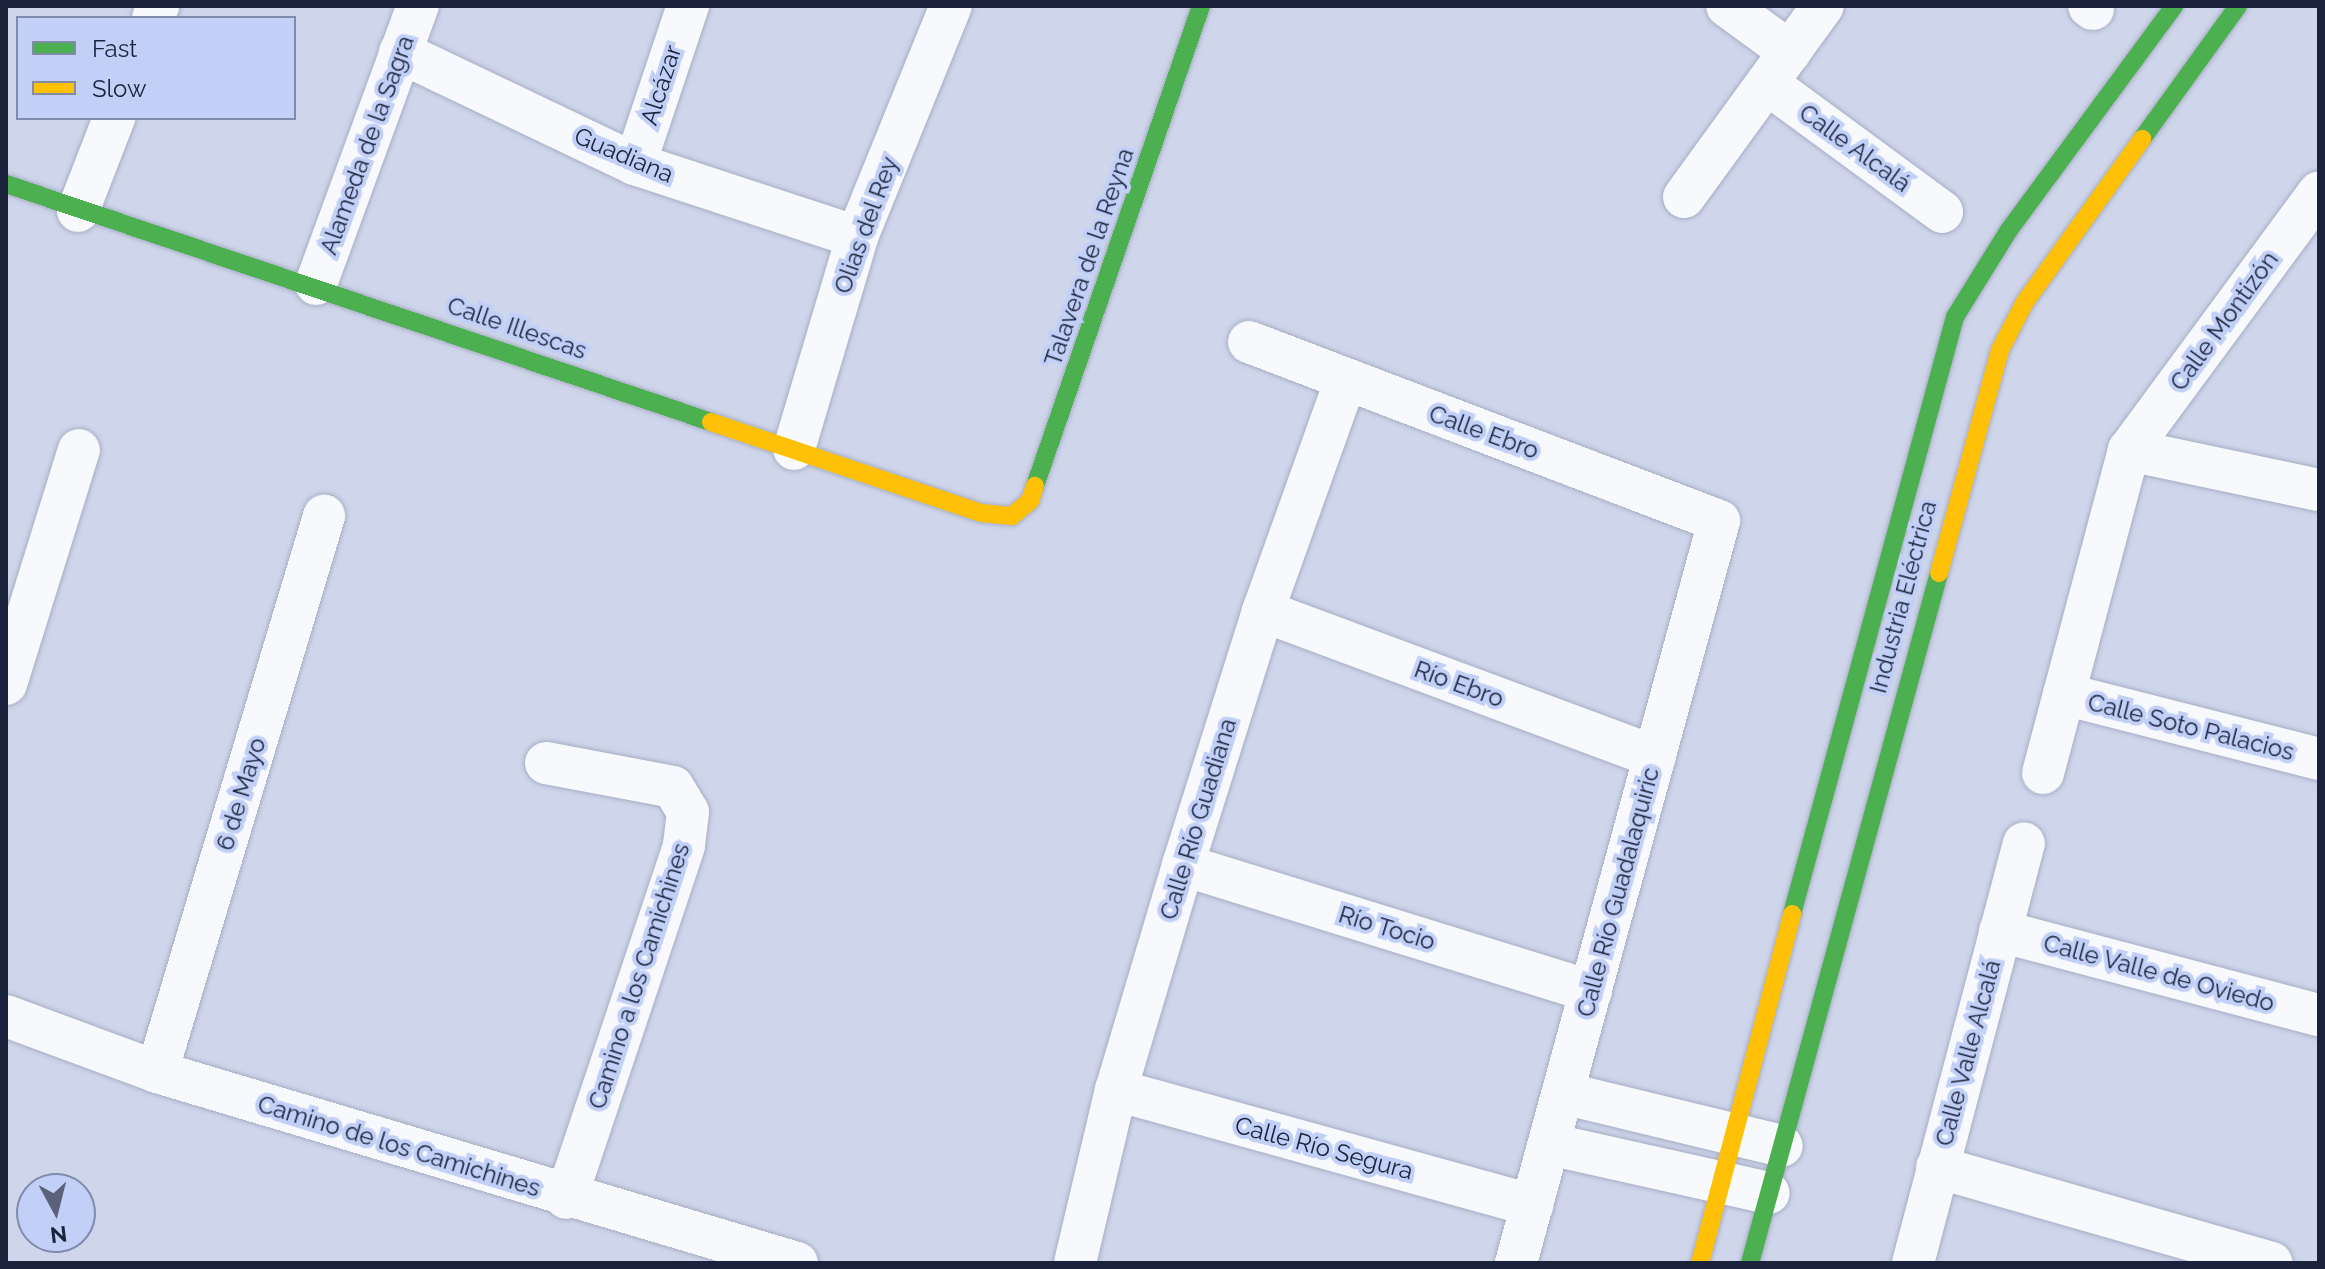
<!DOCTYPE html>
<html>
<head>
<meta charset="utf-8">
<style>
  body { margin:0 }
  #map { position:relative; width:2325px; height:1269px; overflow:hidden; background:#cfd6eb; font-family:Raleway,sans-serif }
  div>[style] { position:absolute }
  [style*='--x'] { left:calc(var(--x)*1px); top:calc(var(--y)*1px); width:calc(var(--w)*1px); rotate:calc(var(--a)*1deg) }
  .roads { filter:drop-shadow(0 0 2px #a7aec4) drop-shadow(0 0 2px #a7aec4) }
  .street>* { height:42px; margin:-21px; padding:0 21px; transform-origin:21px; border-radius:21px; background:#f8f9fc }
  .fast>* { height:18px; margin:-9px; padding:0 9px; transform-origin:9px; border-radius:9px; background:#4caf50 }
  .slow>* { height:18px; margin:-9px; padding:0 9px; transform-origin:9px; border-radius:9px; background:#ffc107 }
  span { translate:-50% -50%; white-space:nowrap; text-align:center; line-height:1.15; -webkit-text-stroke:8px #c2d0f8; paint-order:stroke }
  .street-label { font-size:24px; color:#1b223b }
  .frame { position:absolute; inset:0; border:8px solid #1b223b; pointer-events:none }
  .legend { position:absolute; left:16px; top:16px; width:280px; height:104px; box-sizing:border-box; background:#c2d0f8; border:2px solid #7f8aac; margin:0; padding:10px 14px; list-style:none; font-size:24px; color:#1b223b }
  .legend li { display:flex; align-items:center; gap:16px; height:40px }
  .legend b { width:40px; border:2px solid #7f8aac }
  .north { position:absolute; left:16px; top:1173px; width:80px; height:80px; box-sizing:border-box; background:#c2d0f8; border:2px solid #7f8aac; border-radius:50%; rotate:173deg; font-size:22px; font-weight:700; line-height:32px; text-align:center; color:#1b223b }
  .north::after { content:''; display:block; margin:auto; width:28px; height:36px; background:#5a6179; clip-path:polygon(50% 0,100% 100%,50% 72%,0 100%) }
</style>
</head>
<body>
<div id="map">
  <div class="roads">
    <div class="street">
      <div style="--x:1727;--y:6;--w:78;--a:36.1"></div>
      <div style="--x:2089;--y:6;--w:5;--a:37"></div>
      <div style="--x:153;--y:18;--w:13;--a:-67"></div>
      <div style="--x:400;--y:52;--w:260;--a:25.5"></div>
      <div style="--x:635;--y:164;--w:234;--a:18.2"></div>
      <div style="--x:1768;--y:84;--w:216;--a:36.3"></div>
      <div style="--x:635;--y:164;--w:167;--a:-71.5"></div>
      <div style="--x:1684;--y:197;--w:236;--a:-54"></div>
      <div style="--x:78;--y:211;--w:100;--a:-68.8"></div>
      <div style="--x:316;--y:284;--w:296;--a:-69.9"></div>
      <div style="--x:1249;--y:342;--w:503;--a:20.85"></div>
      <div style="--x:1719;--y:521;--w:769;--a:105.3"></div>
      <div style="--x:794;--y:449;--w:221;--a:-73.4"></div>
      <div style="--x:857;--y:237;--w:249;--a:-67.9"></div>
      <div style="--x:2129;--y:450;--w:194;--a:11.9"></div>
      <div style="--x:1263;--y:611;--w:418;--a:20.4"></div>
      <div style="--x:6;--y:684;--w:245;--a:-72.7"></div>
      <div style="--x:2064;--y:694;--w:263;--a:14.3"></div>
      <div style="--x:546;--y:763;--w:129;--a:10.7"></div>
      <div style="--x:673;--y:787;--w:29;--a:59"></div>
      <div style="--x:688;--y:812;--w:34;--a:97"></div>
      <div style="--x:684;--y:846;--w:371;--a:108.5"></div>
      <div style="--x:2043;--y:773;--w:334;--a:-75.1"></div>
      <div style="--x:2129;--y:450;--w:320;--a:-53.6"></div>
      <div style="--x:1183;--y:865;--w:427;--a:17.2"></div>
      <div style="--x:2000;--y:931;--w:330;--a:14.8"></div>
      <div style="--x:6;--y:1016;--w:161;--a:20.3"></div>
      <div style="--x:157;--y:1072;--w:668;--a:16.62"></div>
      <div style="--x:157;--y:1072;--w:581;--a:-73.28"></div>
      <div style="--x:1116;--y:1090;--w:432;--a:15.5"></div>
      <div style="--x:1563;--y:1093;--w:225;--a:13.6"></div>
      <div style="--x:1549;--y:1144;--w:225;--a:12.6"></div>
      <div style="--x:1937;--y:1167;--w:348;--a:16"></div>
      <div style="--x:1075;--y:1263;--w:178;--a:-76.7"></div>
      <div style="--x:1116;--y:1090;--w:235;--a:-73.4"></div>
      <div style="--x:1183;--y:865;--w:266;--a:-72.5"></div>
      <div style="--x:1263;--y:611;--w:243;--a:-70.3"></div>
      <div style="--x:1913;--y:1263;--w:434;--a:-75.2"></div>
    </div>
    <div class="fast">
      <div style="--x:2142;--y:139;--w:164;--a:-54.2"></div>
      <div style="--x:6;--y:184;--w:744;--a:18.65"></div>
      <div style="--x:1035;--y:486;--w:508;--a:-70.92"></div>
      <div style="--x:1792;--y:914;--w:619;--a:-74.73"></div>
      <div style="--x:1955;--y:317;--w:102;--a:-58.2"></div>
      <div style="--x:2009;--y:230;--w:278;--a:-53.6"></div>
      <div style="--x:1750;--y:1263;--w:715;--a:-74.68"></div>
    </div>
    <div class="slow">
      <div style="--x:711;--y:422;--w:286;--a:18.6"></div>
      <div style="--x:982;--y:513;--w:30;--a:6"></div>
      <div style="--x:1012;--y:516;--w:23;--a:-40"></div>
      <div style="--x:1030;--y:501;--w:16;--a:-72"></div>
      <div style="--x:1939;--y:573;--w:231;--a:-74.7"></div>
      <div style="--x:2000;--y:350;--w:54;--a:-62.5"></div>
      <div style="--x:2025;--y:302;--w:201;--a:-54.3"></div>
      <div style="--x:1700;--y:1263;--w:361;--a:-75.2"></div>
    </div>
  </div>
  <div class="street-label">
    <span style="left:661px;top:85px;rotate:-72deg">Alcázar</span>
    <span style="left:367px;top:145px;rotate:-70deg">Alameda de la Sagra</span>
    <span style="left:1855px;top:148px;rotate:36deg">Calle Alcalá</span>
    <span style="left:624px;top:155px;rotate:23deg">Guadiana</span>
    <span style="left:866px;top:225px;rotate:-70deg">Olias del Rey</span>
    <span style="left:1089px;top:257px;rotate:-71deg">Talavera de la Reyna</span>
    <span style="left:2224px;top:321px;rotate:-54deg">Calle Montizón</span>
    <span style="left:517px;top:328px;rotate:19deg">Calle Illescas</span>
    <span style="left:1484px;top:432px;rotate:20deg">Calle Ebro</span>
    <span style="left:1903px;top:597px;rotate:-75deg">Industria Eléctrica</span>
    <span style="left:1459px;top:684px;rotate:20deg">Río Ebro</span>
    <span style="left:2191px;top:727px;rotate:14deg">Calle Soto Palacios</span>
    <span style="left:241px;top:794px;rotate:-73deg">6 de Mayo</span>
    <span style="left:1198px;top:819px;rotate:-73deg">Calle Río Guadiana</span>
    <span style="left:1618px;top:892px;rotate:-75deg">Calle Río Guadalaquiric</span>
    <span style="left:1387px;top:928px;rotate:17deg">Río Tocio</span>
    <span style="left:2159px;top:973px;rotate:15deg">Calle Valle de Oviedo</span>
    <span style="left:639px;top:976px;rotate:-72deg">Camino a los Camichines</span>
    <span style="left:1968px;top:1053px;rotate:-75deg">Calle Valle Alcalá</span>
    <span style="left:399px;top:1146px;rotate:17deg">Camino de los Camichines</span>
    <span style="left:1324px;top:1148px;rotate:15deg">Calle Río Segura</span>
  </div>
  <div class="frame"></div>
  <ul class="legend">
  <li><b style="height:10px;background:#4caf50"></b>Fast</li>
  <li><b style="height:10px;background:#ffc107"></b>Slow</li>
  </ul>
  <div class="north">N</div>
</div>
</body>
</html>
